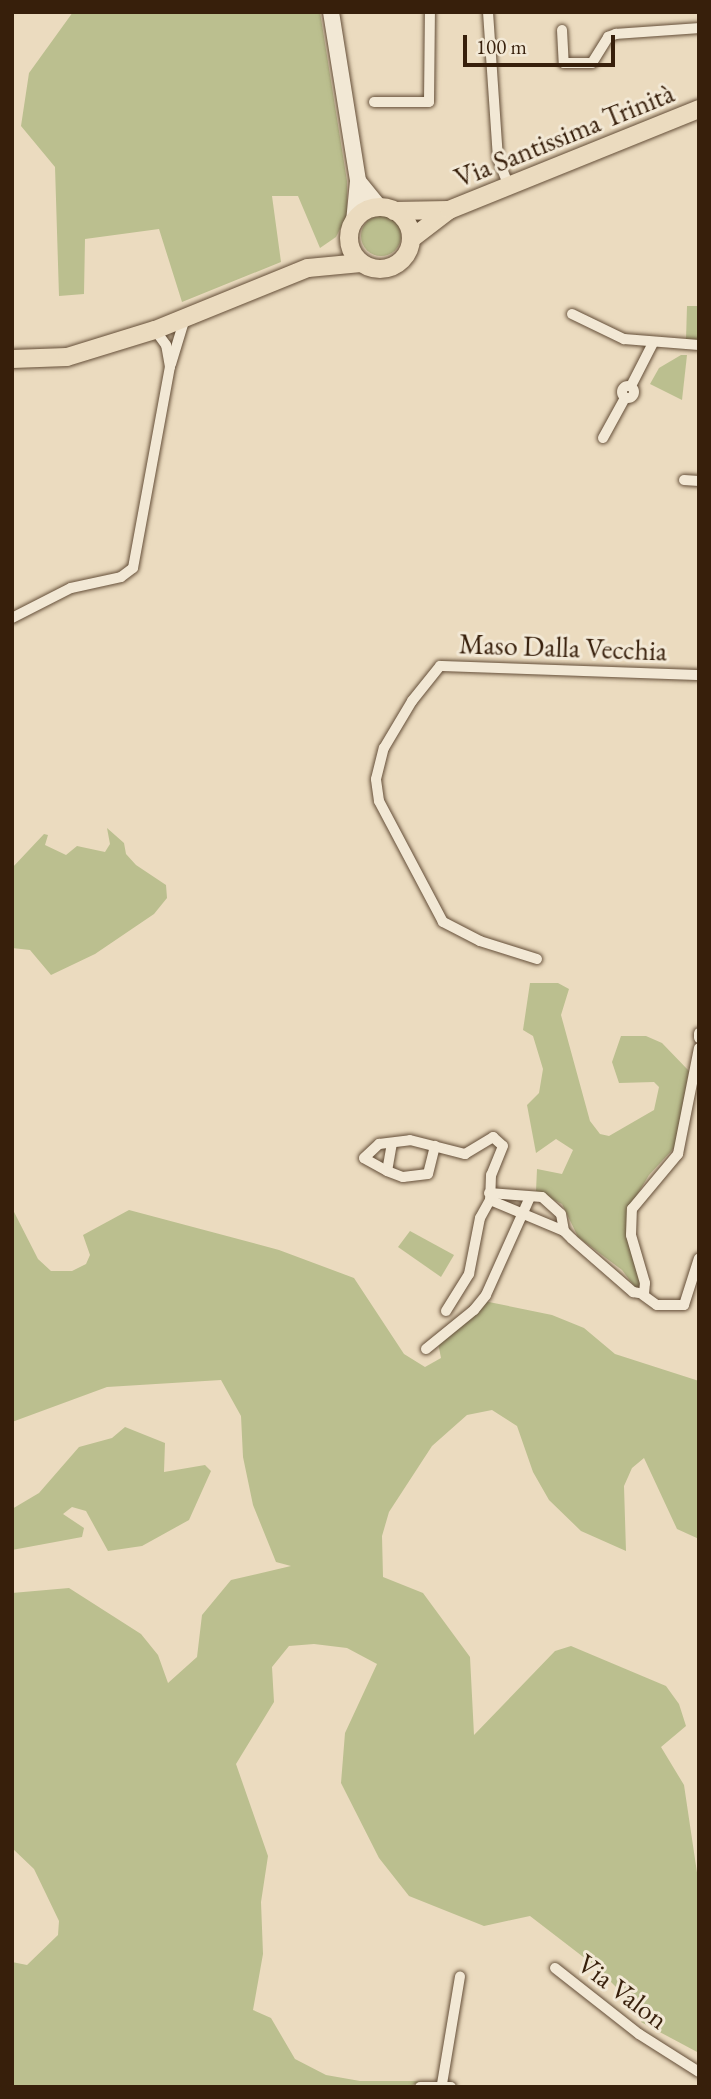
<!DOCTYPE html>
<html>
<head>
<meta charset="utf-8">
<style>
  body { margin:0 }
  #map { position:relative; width:711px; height:2099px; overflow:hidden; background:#ebdbbf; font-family:"EB Garamond",serif }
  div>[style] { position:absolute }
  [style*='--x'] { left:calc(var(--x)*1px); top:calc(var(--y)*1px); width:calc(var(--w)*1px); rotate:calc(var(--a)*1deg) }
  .green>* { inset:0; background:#bbbf8f }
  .round { border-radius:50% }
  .roads { filter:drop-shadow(0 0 2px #644e38) drop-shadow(0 0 2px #644e38) }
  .street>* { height:10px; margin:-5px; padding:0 5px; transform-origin:5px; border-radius:5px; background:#f2e8d5 }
  .street>.ring { margin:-5px; padding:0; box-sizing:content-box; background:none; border:10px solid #f2e8d5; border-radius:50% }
  .secondary>* { height:16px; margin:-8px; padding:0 8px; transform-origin:8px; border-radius:8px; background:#f2e8d5 }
  .primary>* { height:18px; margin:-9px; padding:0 9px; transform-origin:9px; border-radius:9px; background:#ebdbbf }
  .primary>.ring { margin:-9px; padding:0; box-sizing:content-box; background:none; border:18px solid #ebdbbf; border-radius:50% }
  span { translate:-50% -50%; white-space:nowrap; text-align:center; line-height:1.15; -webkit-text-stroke:6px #f2e8d5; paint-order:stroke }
  .street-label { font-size:28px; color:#371f0b }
  .frame { position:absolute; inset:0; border:14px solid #371f0b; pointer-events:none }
  .scale { position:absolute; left:463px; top:35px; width:152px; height:32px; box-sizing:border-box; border:4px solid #371f0b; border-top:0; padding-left:9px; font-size:21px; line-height:24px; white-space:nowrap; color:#371f0b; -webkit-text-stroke:5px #f2e8d5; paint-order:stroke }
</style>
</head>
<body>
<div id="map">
  <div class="green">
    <div style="clip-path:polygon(73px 12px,320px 12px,347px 181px,347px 215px,336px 237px,320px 248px,298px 196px,272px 196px,281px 262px,182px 302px,159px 229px,85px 239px,84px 294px,59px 296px,55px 167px,21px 126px,29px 73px)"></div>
    <div class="round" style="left:361px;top:216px;width:40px;height:40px"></div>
    <div style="clip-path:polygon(687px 306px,699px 306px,699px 341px,686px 340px)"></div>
    <div style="clip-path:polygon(681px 355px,687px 355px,682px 400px,650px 384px,659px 368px)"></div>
    <div style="clip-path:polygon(107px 828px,124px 843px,126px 854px,136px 865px,166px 885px,167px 898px,154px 914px,95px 954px,51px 975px,30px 950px,12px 948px,12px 868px,44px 834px,48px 835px,45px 845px,66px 855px,77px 846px,105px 852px,110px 844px)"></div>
    <div style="clip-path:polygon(530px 983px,558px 983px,569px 989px,561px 1015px,590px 1121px,600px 1134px,609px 1136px,654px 1110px,659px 1087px,654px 1082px,619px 1083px,612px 1062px,621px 1036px,646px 1036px,662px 1043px,689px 1071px,675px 1147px,649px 1175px,628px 1210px,644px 1290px,637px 1290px,622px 1270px,578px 1237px,562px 1204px,536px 1191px,537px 1169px,562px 1174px,573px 1150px,556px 1139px,536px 1153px,527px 1105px,539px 1093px,543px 1069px,533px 1036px,523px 1030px)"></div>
    <div style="clip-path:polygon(12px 1208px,38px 1259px,51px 1271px,72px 1271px,86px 1264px,90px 1255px,83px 1235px,129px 1210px,279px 1250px,354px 1278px,404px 1354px,425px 1367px,441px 1358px,438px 1343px,484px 1301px,552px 1315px,584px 1328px,615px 1354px,699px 1381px,699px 1539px,677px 1529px,644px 1458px,632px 1468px,624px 1486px,626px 1551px,581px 1531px,549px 1500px,533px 1472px,517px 1426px,492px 1410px,467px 1415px,432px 1446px,389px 1512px,382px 1536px,383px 1577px,423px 1593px,470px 1657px,474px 1735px,555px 1651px,571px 1646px,666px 1686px,679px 1704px,686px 1726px,661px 1747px,684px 1785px,699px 1886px,699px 2053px,641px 2022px,648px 2009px,622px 1993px,595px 1966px,530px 1916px,484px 1926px,409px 1896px,379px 1858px,341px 1783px,345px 1733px,377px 1664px,347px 1648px,314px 1644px,289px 1646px,272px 1667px,274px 1702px,236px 1764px,268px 1856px,261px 1902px,263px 1954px,253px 2010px,271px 2018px,295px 2059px,326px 2075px,360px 2081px,421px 2081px,408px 2087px,12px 2087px,12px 1962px,27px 1965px,58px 1935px,59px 1921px,34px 1869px,12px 1848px,12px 1593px,69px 1588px,141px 1634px,158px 1655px,168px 1683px,197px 1657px,202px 1615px,231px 1580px,291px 1566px,276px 1562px,253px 1505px,243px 1457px,241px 1416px,221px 1380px,107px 1387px,12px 1422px)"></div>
    <div style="clip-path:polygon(410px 1231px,454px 1255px,441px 1277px,398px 1247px)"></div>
    <div style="clip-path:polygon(125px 1427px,165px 1443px,164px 1472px,205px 1465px,211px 1471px,189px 1520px,142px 1546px,108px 1551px,86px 1511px,72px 1507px,63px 1514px,84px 1528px,82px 1537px,12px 1550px,12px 1509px,39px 1493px,79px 1447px,112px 1438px)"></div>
  </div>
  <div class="roads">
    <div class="street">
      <div style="--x:488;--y:12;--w:147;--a:86.1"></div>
      <div style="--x:498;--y:159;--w:27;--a:68"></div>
      <div style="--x:562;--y:30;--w:33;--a:87"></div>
      <div style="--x:564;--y:63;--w:28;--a:0"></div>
      <div style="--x:592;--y:63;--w:31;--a:-58"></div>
      <div style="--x:608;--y:37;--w:9;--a:-21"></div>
      <div style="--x:616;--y:34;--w:83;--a:-4.1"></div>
      <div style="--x:374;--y:102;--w:55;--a:0"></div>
      <div style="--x:429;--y:102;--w:90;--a:-89.4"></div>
      <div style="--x:572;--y:314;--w:58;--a:25.7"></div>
      <div style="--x:624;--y:339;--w:75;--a:4.6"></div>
      <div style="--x:171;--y:364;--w:48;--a:-73.1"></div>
      <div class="ring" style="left:622px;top:386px;width:2px;height:2px"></div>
      <div style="--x:631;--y:386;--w:48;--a:-62.9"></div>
      <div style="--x:603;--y:438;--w:46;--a:-61.2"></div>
      <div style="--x:684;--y:480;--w:15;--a:4"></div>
      <div style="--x:12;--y:618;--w:66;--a:-27"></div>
      <div style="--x:71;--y:588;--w:51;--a:-12.4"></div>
      <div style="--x:121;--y:577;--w:15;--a:-37"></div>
      <div style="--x:133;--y:568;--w:204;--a:-79.6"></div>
      <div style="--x:170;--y:367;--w:22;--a:-100"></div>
      <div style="--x:166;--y:345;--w:19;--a:-126"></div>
      <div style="--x:537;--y:959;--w:60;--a:-162.5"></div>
      <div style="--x:480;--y:941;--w:42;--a:-152.8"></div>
      <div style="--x:443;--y:922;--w:137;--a:-117.9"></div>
      <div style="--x:379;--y:801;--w:22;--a:-98"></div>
      <div style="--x:376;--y:779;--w:32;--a:-76"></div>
      <div style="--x:384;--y:748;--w:55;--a:-59.2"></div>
      <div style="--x:412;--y:701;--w:45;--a:-51.3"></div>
      <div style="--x:440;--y:666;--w:259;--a:2"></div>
      <div style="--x:699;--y:1033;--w:5;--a:90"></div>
      <div style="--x:392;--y:1143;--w:28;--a:100"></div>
      <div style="--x:387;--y:1171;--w:17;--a:21"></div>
      <div style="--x:403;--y:1177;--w:25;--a:-7"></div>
      <div style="--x:428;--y:1174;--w:29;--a:-76"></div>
      <div style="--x:387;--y:1171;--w:26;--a:-151"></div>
      <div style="--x:364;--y:1158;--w:21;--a:-43"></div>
      <div style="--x:379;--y:1144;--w:31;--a:-7"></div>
      <div style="--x:410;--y:1140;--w:57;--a:14.3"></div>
      <div style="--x:465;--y:1154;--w:33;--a:-31"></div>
      <div style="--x:493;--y:1137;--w:13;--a:42"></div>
      <div style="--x:503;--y:1146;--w:31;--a:112"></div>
      <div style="--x:491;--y:1175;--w:25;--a:92"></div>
      <div style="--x:490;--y:1200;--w:80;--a:22.7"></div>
      <div style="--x:489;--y:1193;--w:53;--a:4.3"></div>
      <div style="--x:542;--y:1197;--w:25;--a:42"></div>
      <div style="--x:561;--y:1214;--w:17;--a:80"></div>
      <div style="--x:564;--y:1231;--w:11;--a:45"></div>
      <div style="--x:572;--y:1239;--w:81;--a:41"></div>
      <div style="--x:633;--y:1292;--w:11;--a:10"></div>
      <div style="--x:644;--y:1294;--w:11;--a:-85"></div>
      <div style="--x:645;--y:1283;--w:50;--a:-106.3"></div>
      <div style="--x:631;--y:1235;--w:26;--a:-88"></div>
      <div style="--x:632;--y:1209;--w:72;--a:-50.1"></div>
      <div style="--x:678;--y:1154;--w:108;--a:-78.8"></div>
      <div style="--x:643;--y:1295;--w:17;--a:36"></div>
      <div style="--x:657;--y:1305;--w:27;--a:0"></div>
      <div style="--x:684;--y:1305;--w:49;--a:-72.3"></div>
      <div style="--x:446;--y:1311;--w:44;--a:-58.1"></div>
      <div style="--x:469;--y:1274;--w:57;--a:-78.9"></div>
      <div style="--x:480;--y:1218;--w:21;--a:-61"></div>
      <div style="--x:426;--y:1349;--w:62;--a:-39.1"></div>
      <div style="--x:474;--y:1310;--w:19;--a:-51"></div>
      <div style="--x:486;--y:1295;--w:107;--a:-65.8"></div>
      <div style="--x:555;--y:1968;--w:107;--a:38.2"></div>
      <div style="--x:639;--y:2034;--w:71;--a:32.3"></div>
      <div style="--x:442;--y:2084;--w:109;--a:-80.5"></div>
      <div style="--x:420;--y:2087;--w:31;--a:0"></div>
    </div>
    <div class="secondary">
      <div style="--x:331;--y:12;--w:171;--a:80.9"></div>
      <div style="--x:358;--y:181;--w:41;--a:95.6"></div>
      <div style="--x:358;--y:181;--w:33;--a:51"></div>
    </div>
    <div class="primary">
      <div class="ring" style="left:349px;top:207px;width:44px;height:44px"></div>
      <div style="--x:394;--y:211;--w:55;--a:-1"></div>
      <div style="--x:411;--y:239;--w:48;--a:-37.3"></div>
      <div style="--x:449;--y:210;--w:270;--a:-22"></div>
      <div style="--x:12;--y:359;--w:55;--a:-2.1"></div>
      <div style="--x:67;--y:357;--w:92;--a:-17.1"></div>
      <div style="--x:155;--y:330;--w:165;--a:-22.1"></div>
      <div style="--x:308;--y:268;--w:53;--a:-5.4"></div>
    </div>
  </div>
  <div class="street-label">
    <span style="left:564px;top:135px;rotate:-22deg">Via Santissima Trinità</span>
    <span style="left:563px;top:647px;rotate:2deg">Maso Dalla Vecchia</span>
    <span style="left:623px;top:1991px;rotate:37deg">Via Valon</span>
  </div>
  <div class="frame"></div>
  <div class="scale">100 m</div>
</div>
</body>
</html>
